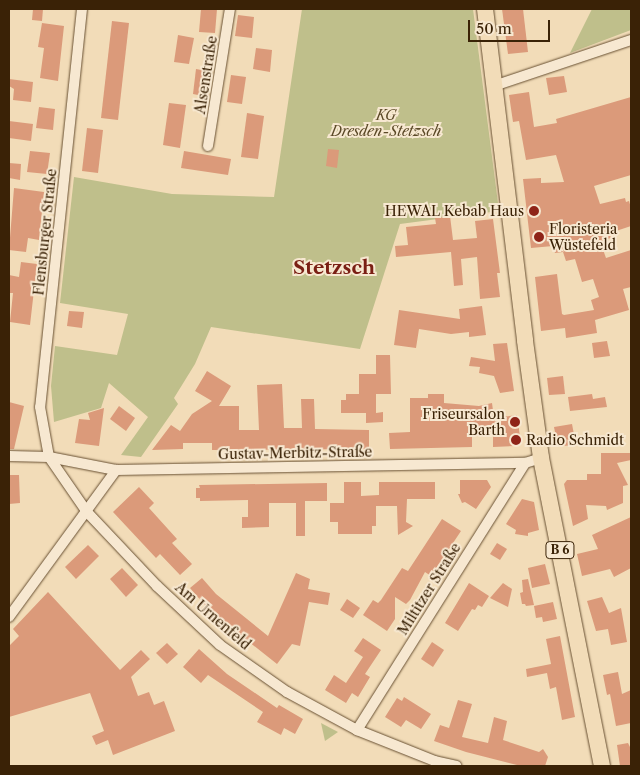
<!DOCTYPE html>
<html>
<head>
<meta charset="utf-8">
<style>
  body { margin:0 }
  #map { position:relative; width:640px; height:775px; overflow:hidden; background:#f2dcb8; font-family:"Libre Caslon Text",serif }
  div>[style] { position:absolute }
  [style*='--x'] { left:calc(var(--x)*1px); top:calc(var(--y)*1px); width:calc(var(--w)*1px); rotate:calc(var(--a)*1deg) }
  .green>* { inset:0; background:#bfbf8b }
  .building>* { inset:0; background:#db9a7a }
  .roads { filter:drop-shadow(0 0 1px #685032) drop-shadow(0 0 1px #685032) }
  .street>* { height:10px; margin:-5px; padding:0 5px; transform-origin:5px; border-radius:5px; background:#f7e8d1 }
  .primary>* { height:16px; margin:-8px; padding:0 8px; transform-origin:8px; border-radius:8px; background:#f2dcb8 }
  .dots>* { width:14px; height:14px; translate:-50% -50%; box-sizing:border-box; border:2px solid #f7e8d1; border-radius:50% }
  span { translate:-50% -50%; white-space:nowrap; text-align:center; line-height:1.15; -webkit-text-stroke:4px #f7e8d1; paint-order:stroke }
  .shield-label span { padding:1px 4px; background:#f7e8d1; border:1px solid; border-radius:4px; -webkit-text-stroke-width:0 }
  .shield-label { font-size:12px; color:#3a2206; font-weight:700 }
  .street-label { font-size:14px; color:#3a2206 }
  .park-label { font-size:14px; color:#5b4927; font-style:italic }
  .poi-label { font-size:14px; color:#3a2206 }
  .right { translate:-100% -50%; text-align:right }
  .left { translate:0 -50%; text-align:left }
  .district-label { font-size:19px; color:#7a1f14; font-weight:700 }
  .frame { position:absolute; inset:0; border:10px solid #3a2206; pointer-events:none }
  .scale { position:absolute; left:468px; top:20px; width:82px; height:22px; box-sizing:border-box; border:2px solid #3a2206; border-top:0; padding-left:6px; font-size:15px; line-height:18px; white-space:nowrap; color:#3a2206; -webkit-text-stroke:4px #f7e8d1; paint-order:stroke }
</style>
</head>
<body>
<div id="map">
  <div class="green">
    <div style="clip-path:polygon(302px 9px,473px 9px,499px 211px,400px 224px,360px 349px,211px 327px,195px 364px,174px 398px,178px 404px,141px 457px,121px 455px,148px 417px,109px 383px,101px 408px,54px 422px,51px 386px,55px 346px,117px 355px,128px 314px,60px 303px,74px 177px,172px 194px,274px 197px)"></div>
    <div style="clip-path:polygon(592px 9px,631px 9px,631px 30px,570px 53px)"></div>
    <div style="clip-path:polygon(321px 723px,338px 732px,325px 741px)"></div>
  </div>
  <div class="building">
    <div style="clip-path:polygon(33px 9px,43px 9px,42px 21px,32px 20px)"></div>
    <div style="clip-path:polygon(201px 9px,217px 9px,215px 33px,199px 32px)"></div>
    <div style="clip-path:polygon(502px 9px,523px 9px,528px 52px,508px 54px)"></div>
    <div style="clip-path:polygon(238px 15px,254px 17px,252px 38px,235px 36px)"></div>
    <div style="clip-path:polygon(112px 21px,129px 23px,118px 120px,101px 118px)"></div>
    <div style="clip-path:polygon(42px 23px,64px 26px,58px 81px,40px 78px,44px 48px,38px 47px)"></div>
    <div style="clip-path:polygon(178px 35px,194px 38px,189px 64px,174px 62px)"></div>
    <div style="clip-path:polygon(256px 48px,272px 50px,270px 72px,253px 69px)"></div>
    <div style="clip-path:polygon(196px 69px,212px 72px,208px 97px,193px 94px)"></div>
    <div style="clip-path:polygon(231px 75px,246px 77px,242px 104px,227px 102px)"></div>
    <div style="clip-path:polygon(564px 76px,567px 92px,549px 95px,546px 78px)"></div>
    <div style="clip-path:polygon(9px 79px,33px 82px,31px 102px,13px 100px,14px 89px,9px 86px)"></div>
    <div style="clip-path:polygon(529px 92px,534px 127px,557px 123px,556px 119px,631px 97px,631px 175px,594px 186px,600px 204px,625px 198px,626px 202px,629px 201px,631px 208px,631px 226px,610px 233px,611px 238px,600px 241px,606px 258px,631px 250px,631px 287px,623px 289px,629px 310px,595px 320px,597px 333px,566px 338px,565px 328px,541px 331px,535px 277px,557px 274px,562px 314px,564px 315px,594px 310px,591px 300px,599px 297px,593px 279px,582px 282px,575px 259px,566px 261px,563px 252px,555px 253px,553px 246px,531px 248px,523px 179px,541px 178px,541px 183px,564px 182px,556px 155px,526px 160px,519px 121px,513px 122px,509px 95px)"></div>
    <div style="clip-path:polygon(169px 103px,186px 105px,180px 148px,163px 145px)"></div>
    <div style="clip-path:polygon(39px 107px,55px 109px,53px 130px,36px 128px)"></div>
    <div style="clip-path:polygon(247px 113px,264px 116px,258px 159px,241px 157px)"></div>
    <div style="clip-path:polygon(9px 121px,33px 124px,31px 141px,9px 138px)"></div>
    <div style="clip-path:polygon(87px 128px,103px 130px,98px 173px,82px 171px)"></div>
    <div style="clip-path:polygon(328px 149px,339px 150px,337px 168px,326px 166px)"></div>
    <div style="clip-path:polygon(30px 151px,50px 153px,47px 174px,27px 172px)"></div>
    <div style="clip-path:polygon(184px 151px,231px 159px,228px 175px,181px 168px)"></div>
    <div style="clip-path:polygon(9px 163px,21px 164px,20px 180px,9px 178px)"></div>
    <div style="clip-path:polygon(14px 188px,44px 192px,39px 240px,28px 238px,26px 252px,9px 250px)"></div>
    <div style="clip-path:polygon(450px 216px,453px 240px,477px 238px,475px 221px,493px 219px,500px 273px,497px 273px,500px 297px,480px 299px,477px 257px,461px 259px,463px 285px,454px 286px,451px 252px,396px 257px,395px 246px,408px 245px,406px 227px,436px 224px,435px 218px)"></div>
    <div style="clip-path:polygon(21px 262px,37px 264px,30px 325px,10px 322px,13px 293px,9px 293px,9px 275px,19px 277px)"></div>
    <div style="clip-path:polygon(482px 306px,486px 335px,469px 337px,469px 332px,451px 334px,419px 329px,416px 348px,394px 345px,399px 310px,460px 319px,459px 309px)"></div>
    <div style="clip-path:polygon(69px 311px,84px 312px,82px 328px,67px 326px)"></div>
    <div style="clip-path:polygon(607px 341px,610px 356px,594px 358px,592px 343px)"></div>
    <div style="clip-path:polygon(507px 343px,514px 391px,500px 393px,494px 376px,479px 373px,480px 367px,469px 366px,471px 357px,495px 361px,493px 344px)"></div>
    <div style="clip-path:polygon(376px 355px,390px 355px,391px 394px,376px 394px,376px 413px,383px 412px,383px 422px,366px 423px,366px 413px,341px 413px,341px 400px,346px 400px,346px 394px,359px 394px,359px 374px,376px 374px)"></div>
    <div style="clip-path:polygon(207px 371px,231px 386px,219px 406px,239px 406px,239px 430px,259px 430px,257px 385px,282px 384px,284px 428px,302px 428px,301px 399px,314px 399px,315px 429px,369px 430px,369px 449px,212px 450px,212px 443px,183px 443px,183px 449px,152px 450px,171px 425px,180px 431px,192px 414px,212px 401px,195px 391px)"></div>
    <div style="clip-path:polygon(563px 376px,565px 394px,549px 395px,547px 378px)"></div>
    <div style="clip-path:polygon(428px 394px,444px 394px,444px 403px,479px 406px,492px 403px,494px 418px,517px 415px,520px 437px,515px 446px,493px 447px,493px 432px,472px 432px,472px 447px,390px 449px,389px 433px,410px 432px,410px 398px,428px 398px)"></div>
    <div style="clip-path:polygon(592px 394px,593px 399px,605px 397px,607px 407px,570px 411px,568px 397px)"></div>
    <div style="clip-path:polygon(9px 402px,24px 406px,14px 449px,9px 449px)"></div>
    <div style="clip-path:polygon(119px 406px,135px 418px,126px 431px,110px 419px)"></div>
    <div style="clip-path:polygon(104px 408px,99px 446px,75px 443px,79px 419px,90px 420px,88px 413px)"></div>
    <div style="clip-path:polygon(572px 424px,576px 445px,562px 446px,557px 442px,554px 427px)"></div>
    <div style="clip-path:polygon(601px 453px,631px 453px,631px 460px,617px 463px,628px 485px,623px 486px,623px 503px,607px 510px,606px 506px,586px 505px,588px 519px,573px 526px,564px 484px,567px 480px,587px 480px,587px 474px,601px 474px)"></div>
    <div style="clip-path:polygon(9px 475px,19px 475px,20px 503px,9px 504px)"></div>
    <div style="clip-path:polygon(460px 480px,487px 480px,491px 487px,476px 509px,465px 502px,462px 503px,458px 494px,460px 494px)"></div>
    <div style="clip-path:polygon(344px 482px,361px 482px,361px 496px,379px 495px,379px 482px,435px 482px,435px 499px,407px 499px,406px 522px,413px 526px,398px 535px,397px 506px,376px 506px,376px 526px,372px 526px,372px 534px,338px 534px,338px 522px,330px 522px,330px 503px,344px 503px)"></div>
    <div style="clip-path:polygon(327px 483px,327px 501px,305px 501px,305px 536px,296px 536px,296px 503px,269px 503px,269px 527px,242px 528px,242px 517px,248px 517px,248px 500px,200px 501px,200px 498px,196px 498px,196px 488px,200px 488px,199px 485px)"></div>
    <div style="clip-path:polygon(139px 487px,154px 503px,149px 508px,177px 539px,172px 543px,192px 564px,180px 575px,160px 554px,156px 558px,113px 512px)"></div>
    <div style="clip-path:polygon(522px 499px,534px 502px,539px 530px,528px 533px,528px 536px,515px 534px,516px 530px,506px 524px)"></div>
    <div style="clip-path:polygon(631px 517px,631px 568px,614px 577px,610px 569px,582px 576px,577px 554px,598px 549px,592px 535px)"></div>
    <div style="clip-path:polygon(442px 519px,461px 531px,431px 576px,425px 572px,410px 600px,406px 604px,395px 597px,395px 619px,387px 631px,363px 615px,373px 600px,378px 603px,381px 600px,402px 568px,408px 571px)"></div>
    <div style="clip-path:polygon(497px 543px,507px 549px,500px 560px,490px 554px)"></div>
    <div style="clip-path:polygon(88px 545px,99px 556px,76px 579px,65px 567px)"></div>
    <div style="clip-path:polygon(545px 564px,550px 584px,532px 588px,528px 568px)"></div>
    <div style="clip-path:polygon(122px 568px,138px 585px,126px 597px,110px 579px)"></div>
    <div style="clip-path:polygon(296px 573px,310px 579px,308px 589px,330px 593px,328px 605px,309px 602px,300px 646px,292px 644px,277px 664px,210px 611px,190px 588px,202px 578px,216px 594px,268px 636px)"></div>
    <div style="clip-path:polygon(528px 579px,534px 605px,526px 606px,525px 604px,522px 604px,520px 593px,523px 592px,522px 580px)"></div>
    <div style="clip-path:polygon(469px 583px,489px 596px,482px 607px,478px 605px,475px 610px,472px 609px,458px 631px,445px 623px)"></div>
    <div style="clip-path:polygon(503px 583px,512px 589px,508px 607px,490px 598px)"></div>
    <div style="clip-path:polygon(48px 592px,120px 670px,141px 650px,150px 659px,131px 677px,138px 696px,149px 692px,154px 705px,164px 701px,175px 731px,113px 755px,108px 740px,96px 745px,92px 736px,104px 731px,90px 693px,9px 717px,9px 646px,19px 636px,13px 629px)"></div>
    <div style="clip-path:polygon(602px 597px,609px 613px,621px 608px,627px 642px,611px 645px,608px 629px,596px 631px,587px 601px)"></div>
    <div style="clip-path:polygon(347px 599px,360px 608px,353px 618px,340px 610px)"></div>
    <div style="clip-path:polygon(553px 602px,557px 619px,543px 622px,542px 617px,536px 618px,534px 606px)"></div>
    <div style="clip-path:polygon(560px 636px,575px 717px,562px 720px,556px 687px,550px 689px,547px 673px,527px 677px,526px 669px,551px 664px,546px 639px)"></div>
    <div style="clip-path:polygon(363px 638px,381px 650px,365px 674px,370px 677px,358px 697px,352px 693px,346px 703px,325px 690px,334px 675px,346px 683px,363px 657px,354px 651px)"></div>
    <div style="clip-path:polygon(432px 642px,444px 650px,433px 667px,421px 659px)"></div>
    <div style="clip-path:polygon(167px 643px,178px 654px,167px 664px,156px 653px)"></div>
    <div style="clip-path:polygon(199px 649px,227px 674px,277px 708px,279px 705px,303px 719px,295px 734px,284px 728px,281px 735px,257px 722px,263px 712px,208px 675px,201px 683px,183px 667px)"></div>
    <div style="clip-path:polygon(618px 672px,622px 694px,631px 690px,631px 723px,616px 726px,610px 694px,607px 695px,603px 675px)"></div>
    <div style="clip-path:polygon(404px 697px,431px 714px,421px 729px,406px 720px,401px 727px,385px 717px,397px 698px,402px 701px)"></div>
    <div style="clip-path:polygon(458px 700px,472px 704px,462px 737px,488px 743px,494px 717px,507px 721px,503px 740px,539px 752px,543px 749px,548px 757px,545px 766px,521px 766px,466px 752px,434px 741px,440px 725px,449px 728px)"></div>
    <div style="clip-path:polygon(628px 743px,631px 749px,631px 765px,620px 766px,617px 745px)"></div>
  </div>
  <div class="roads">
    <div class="street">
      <div style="--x:82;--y:9;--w:400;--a:96"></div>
      <div style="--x:40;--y:407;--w:51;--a:79.8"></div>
      <div style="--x:49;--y:457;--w:67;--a:55.4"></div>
      <div style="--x:87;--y:512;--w:102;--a:46.6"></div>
      <div style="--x:157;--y:586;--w:86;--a:43.1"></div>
      <div style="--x:220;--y:645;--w:82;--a:35"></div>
      <div style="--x:287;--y:692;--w:80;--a:28.5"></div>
      <div style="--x:357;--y:730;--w:84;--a:21.7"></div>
      <div style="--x:435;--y:761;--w:22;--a:13"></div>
      <div style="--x:494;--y:86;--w:145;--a:-18.6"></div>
      <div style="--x:208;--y:146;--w:139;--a:-80.9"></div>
      <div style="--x:9;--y:456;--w:40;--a:1.4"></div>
      <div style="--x:49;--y:457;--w:68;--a:11"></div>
      <div style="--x:116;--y:470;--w:409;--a:-1"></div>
      <div style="--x:525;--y:463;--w:17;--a:-17"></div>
      <div style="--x:9;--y:617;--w:182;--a:-53.9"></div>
      <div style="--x:357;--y:730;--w:315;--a:-57.8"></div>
    </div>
    <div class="primary">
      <div style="--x:485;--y:9;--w:334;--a:83.1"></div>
      <div style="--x:525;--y:341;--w:118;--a:82.2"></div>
      <div style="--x:541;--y:458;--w:314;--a:78.8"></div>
    </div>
  </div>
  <div class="dots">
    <div style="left:534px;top:211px;background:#8f2418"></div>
    <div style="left:539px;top:237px;background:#8f2418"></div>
    <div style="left:515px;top:422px;background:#8f2418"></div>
    <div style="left:516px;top:440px;background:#8f2418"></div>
  </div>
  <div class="shield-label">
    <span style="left:560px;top:550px">B 6</span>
  </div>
  <div class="street-label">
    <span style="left:206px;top:75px;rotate:-81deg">Alsenstraße</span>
    <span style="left:45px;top:232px;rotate:-84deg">Flensburger Straße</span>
    <span style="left:295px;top:453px;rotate:-1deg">Gustav-Merbitz-Straße</span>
    <span style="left:429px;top:589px;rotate:-58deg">Miltitzer Straße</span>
    <span style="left:213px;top:616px;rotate:41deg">Am Urnenfeld</span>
  </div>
  <div class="park-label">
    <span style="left:386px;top:123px">KG<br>Dresden-Stetzsch</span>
  </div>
  <div class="poi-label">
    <span class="right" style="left:524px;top:211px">HEWAL Kebab Haus</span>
    <span class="left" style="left:549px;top:237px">Floristeria<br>Wüstefeld</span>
    <span class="right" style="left:505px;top:422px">Friseursalon<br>Barth</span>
    <span class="left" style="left:526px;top:440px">Radio Schmidt</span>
  </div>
  <div class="district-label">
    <span style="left:334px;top:268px">Stetzsch</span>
  </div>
  <div class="frame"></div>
  <div class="scale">50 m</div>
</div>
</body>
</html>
